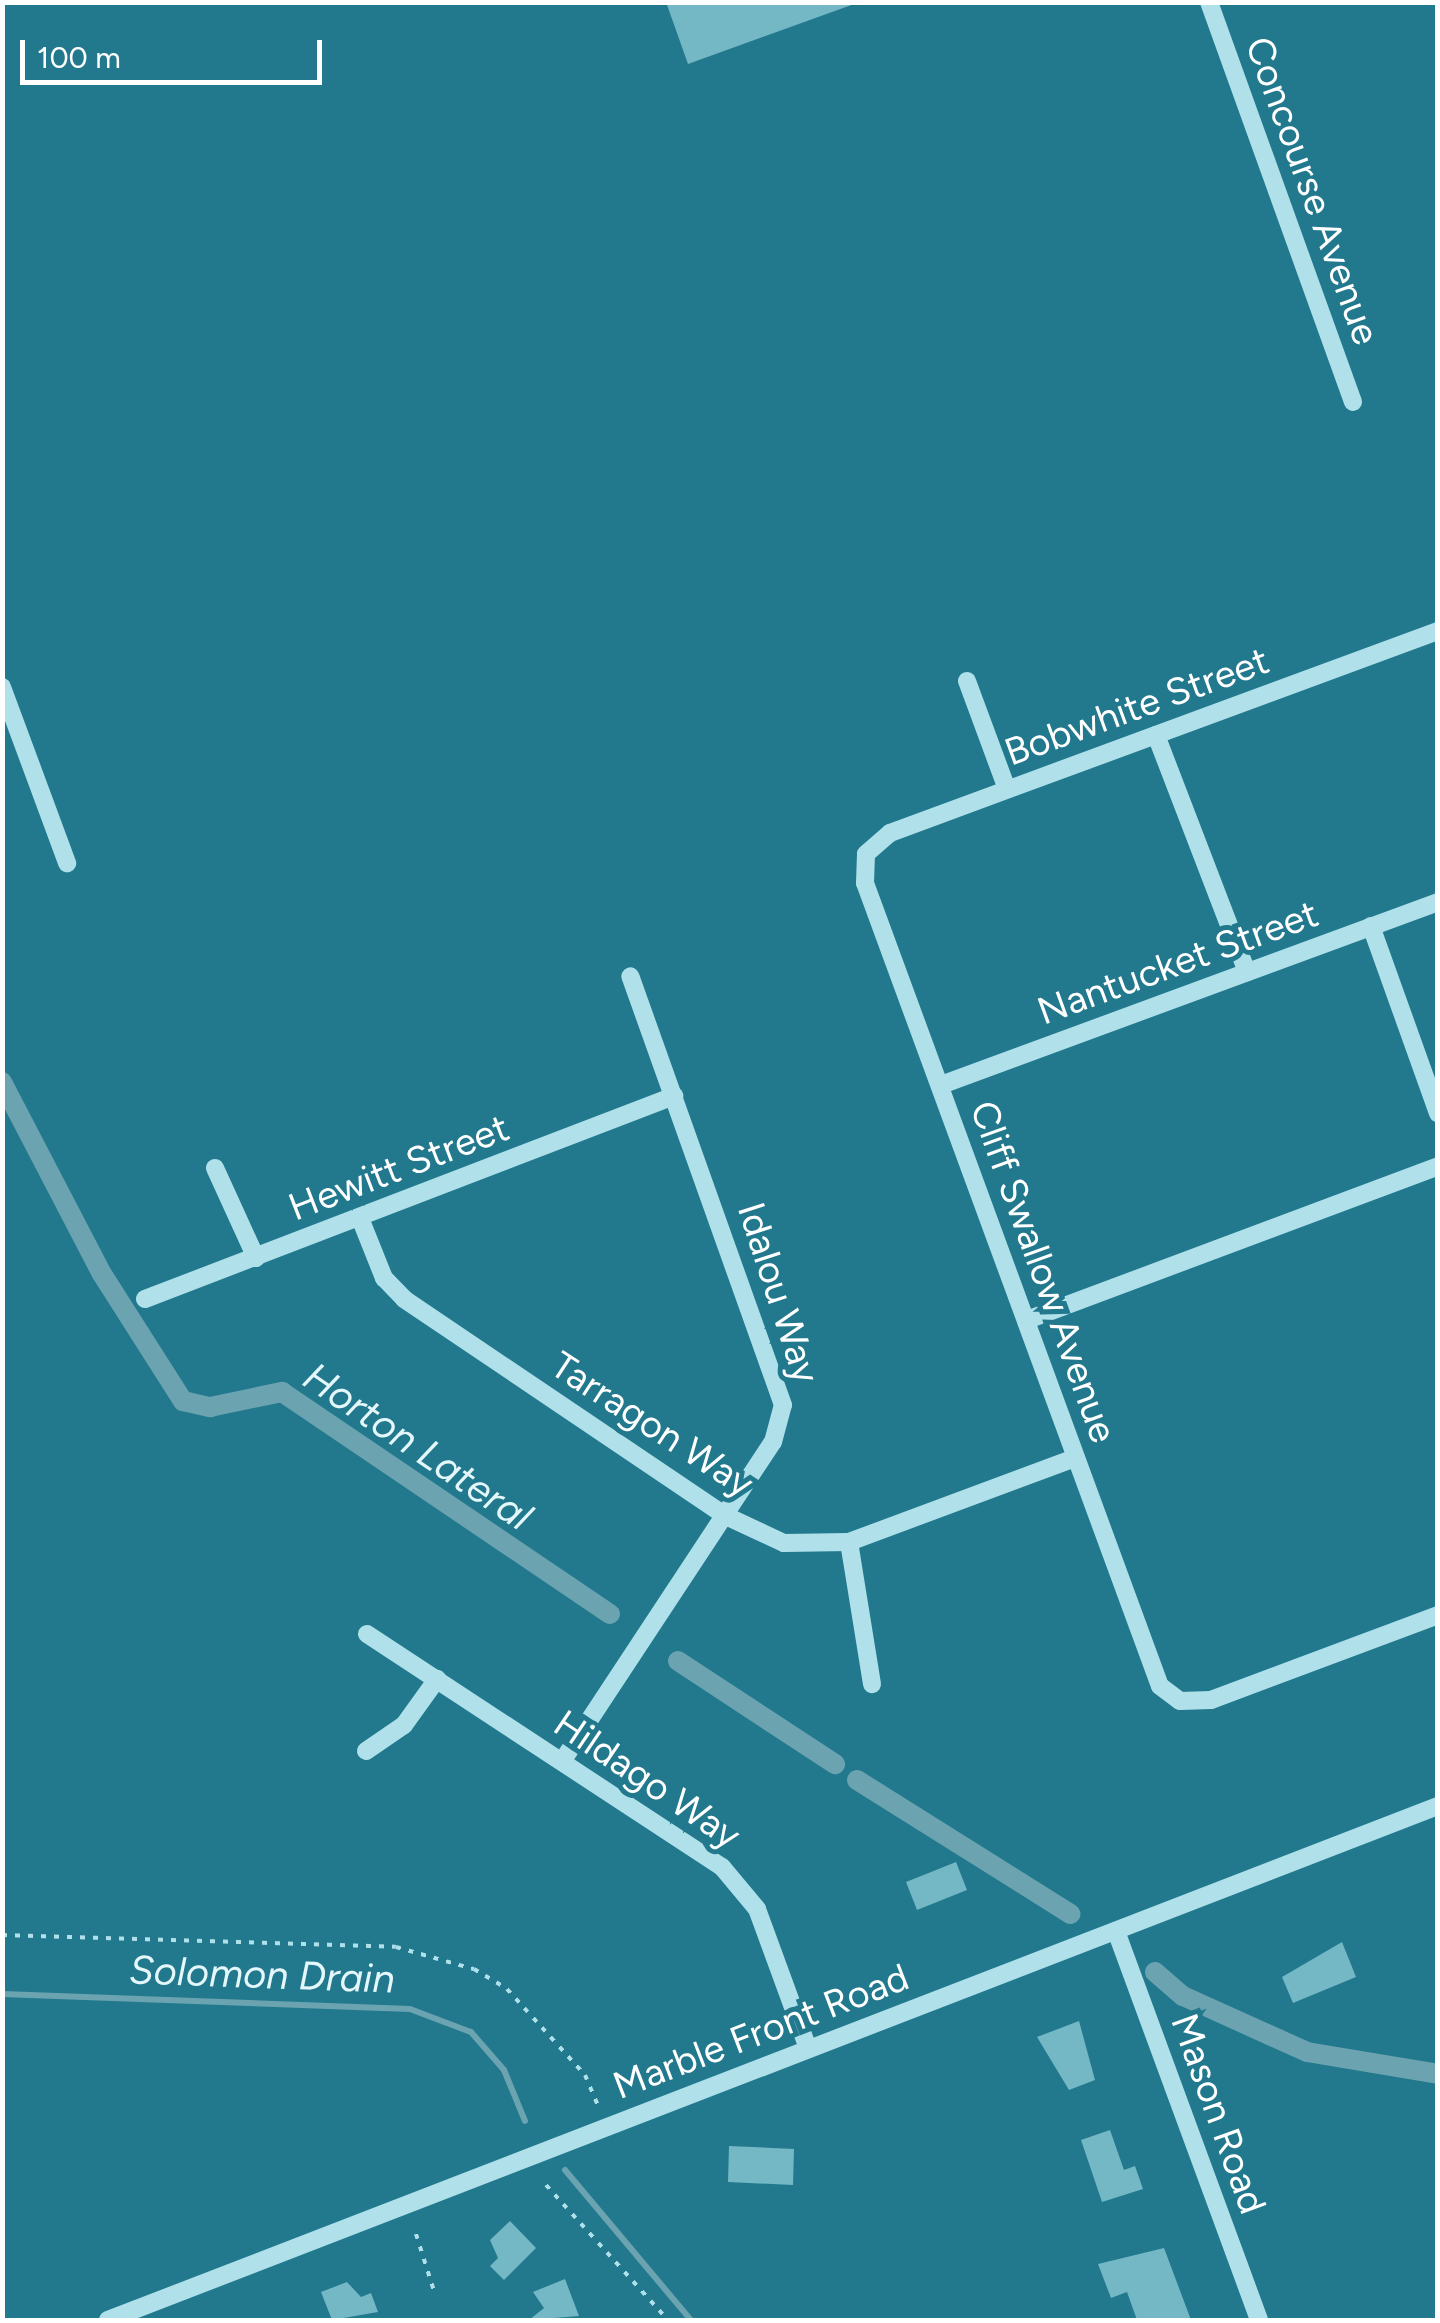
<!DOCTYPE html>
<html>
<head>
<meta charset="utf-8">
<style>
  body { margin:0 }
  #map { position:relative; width:1440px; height:2323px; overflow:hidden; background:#22798d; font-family:Figtree,sans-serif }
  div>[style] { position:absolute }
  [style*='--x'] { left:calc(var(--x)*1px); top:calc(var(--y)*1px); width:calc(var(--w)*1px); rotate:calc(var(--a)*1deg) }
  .stream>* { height:6px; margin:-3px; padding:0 3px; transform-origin:3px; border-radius:3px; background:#6ba4b0 }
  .canal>* { height:20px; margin:-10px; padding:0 10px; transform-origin:10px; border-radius:10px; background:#6ba4b0 }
  .building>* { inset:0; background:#74b7c5 }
  .path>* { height:4px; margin-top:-2px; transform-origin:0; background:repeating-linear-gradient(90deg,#b0e1eb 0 5px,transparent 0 13px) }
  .minor>* { height:18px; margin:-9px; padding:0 9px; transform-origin:9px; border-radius:9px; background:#b0e1eb }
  span { translate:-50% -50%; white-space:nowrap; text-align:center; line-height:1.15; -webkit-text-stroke:10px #22798d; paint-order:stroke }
  .street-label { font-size:38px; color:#fff }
  .water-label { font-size:40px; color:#e4f7fa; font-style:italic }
  .frame { position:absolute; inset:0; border:5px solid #fff; pointer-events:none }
  .scale { position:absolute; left:20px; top:40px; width:302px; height:45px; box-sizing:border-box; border:5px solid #fff; border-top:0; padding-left:12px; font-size:30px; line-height:35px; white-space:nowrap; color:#fff; -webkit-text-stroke:8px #22798d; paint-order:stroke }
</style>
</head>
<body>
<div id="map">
  <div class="stream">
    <div style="--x:2;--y:1994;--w:408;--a:2.1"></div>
    <div style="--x:410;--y:2009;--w:65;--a:20.7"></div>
    <div style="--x:471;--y:2032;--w:50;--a:49"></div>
    <div style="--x:504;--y:2070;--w:55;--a:67.6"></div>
    <div style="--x:565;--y:2170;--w:196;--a:50"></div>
  </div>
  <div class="canal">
    <div style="--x:2;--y:1082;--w:216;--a:62.5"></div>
    <div style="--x:102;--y:1274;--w:151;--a:57.5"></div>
    <div style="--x:183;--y:1401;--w:28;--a:13"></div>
    <div style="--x:210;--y:1407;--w:74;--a:-11.8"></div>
    <div style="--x:282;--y:1392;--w:396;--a:34.1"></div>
    <div style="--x:678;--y:1661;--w:188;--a:33.3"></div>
    <div style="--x:857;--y:1780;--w:252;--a:32.1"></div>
    <div style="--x:1155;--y:1972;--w:37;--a:41"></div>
    <div style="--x:1183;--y:1996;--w:136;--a:24.3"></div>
    <div style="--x:1307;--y:2052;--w:133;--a:9.5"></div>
  </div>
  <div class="building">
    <div style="clip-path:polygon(666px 2px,857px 2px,857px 3px,688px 64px)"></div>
    <div style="clip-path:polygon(956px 1862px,967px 1890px,917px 1910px,906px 1882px)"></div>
    <div style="clip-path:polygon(1342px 1942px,1356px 1977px,1293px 2003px,1282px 1977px)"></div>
    <div style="clip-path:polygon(1079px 2021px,1095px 2080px,1069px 2090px,1037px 2037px)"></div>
    <div style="clip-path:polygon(1110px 2130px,1124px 2170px,1135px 2166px,1143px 2189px,1102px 2202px,1081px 2140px)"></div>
    <div style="clip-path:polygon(729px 2146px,794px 2149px,793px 2185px,728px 2182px)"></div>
    <div style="clip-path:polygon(510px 2221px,536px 2248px,504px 2280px,490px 2266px,498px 2258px,490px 2240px)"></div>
    <div style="clip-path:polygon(1164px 2248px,1191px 2320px,1137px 2320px,1127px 2292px,1111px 2298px,1098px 2264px)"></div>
    <div style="clip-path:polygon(565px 2279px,579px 2316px,529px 2320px,544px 2308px,533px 2292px)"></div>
    <div style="clip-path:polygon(347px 2282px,361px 2297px,371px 2293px,378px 2312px,332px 2320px,321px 2292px)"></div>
  </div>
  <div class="path">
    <div style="--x:2;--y:1935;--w:394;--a:1.7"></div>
    <div style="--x:396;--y:1947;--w:81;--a:15.8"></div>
    <div style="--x:474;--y:1969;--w:39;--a:31"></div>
    <div style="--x:507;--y:1989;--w:116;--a:47.8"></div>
    <div style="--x:585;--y:2075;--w:33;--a:67"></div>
    <div style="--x:546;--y:2185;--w:182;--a:47.9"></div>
    <div style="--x:416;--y:2234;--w:60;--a:72.5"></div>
  </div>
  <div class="minor">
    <div style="--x:1209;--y:2;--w:425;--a:70.2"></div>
    <div style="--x:1438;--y:631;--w:584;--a:159.77"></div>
    <div style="--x:890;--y:833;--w:32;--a:139"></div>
    <div style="--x:866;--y:854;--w:29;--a:92"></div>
    <div style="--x:865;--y:883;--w:855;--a:69.83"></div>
    <div style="--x:1160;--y:1686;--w:25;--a:37"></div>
    <div style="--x:1180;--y:1701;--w:31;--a:-2"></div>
    <div style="--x:1211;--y:1700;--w:242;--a:-20.5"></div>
    <div style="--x:967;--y:681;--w:115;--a:69.7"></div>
    <div style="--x:2;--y:687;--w:188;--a:69.7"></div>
    <div style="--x:1156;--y:735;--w:254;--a:69"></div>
    <div style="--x:1371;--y:926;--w:199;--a:70.3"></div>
    <div style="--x:941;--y:1085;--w:530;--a:-20.21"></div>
    <div style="--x:215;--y:1168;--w:99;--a:65.5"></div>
    <div style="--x:360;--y:1218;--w:65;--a:68.2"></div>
    <div style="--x:384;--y:1278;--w:29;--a:46"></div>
    <div style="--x:404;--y:1299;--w:388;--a:34"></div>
    <div style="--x:726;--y:1516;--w:64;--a:25"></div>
    <div style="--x:784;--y:1543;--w:65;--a:-0.9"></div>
    <div style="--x:849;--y:1542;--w:241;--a:-20.4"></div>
    <div style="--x:145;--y:1299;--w:567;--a:-20.99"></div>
    <div style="--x:1027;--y:1320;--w:439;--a:-20.5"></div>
    <div style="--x:849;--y:1542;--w:144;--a:80.8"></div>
    <div style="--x:367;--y:1634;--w:425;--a:33.3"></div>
    <div style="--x:722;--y:1867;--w:55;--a:50.2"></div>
    <div style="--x:757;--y:1909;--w:148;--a:69.9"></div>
    <div style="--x:366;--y:1751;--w:46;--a:-34.4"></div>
    <div style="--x:404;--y:1725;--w:57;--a:-54.3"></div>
    <div style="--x:563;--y:1760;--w:381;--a:-56.6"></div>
    <div style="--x:773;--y:1442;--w:38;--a:-75"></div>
    <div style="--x:783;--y:1405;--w:455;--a:-109.6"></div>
    <div style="--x:1116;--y:1931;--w:414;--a:69.8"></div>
    <div style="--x:108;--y:2320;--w:1426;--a:-21.13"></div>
  </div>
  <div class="street-label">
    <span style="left:1312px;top:191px;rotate:70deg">Concourse Avenue</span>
    <span style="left:1137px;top:707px;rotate:-20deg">Bobwhite Street</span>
    <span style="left:1178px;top:963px;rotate:-20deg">Nantucket Street</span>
    <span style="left:399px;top:1168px;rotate:-21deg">Hewitt Street</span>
    <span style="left:1043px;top:1272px;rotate:70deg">Cliff Swallow Avenue</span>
    <span style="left:778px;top:1293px;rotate:72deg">Idalou Way</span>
    <span style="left:652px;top:1425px;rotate:33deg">Tarragon Way</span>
    <span style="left:647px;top:1780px;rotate:34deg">Hildago Way</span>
    <span style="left:761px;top:2032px;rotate:-21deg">Marble Front Road</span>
    <span style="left:1218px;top:2114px;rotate:70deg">Mason Road</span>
  </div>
  <div class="water-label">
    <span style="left:418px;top:1446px;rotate:34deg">Horton Lateral</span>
    <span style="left:262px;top:1974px;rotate:2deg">Solomon Drain</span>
  </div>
  <div class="frame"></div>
  <div class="scale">100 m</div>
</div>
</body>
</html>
